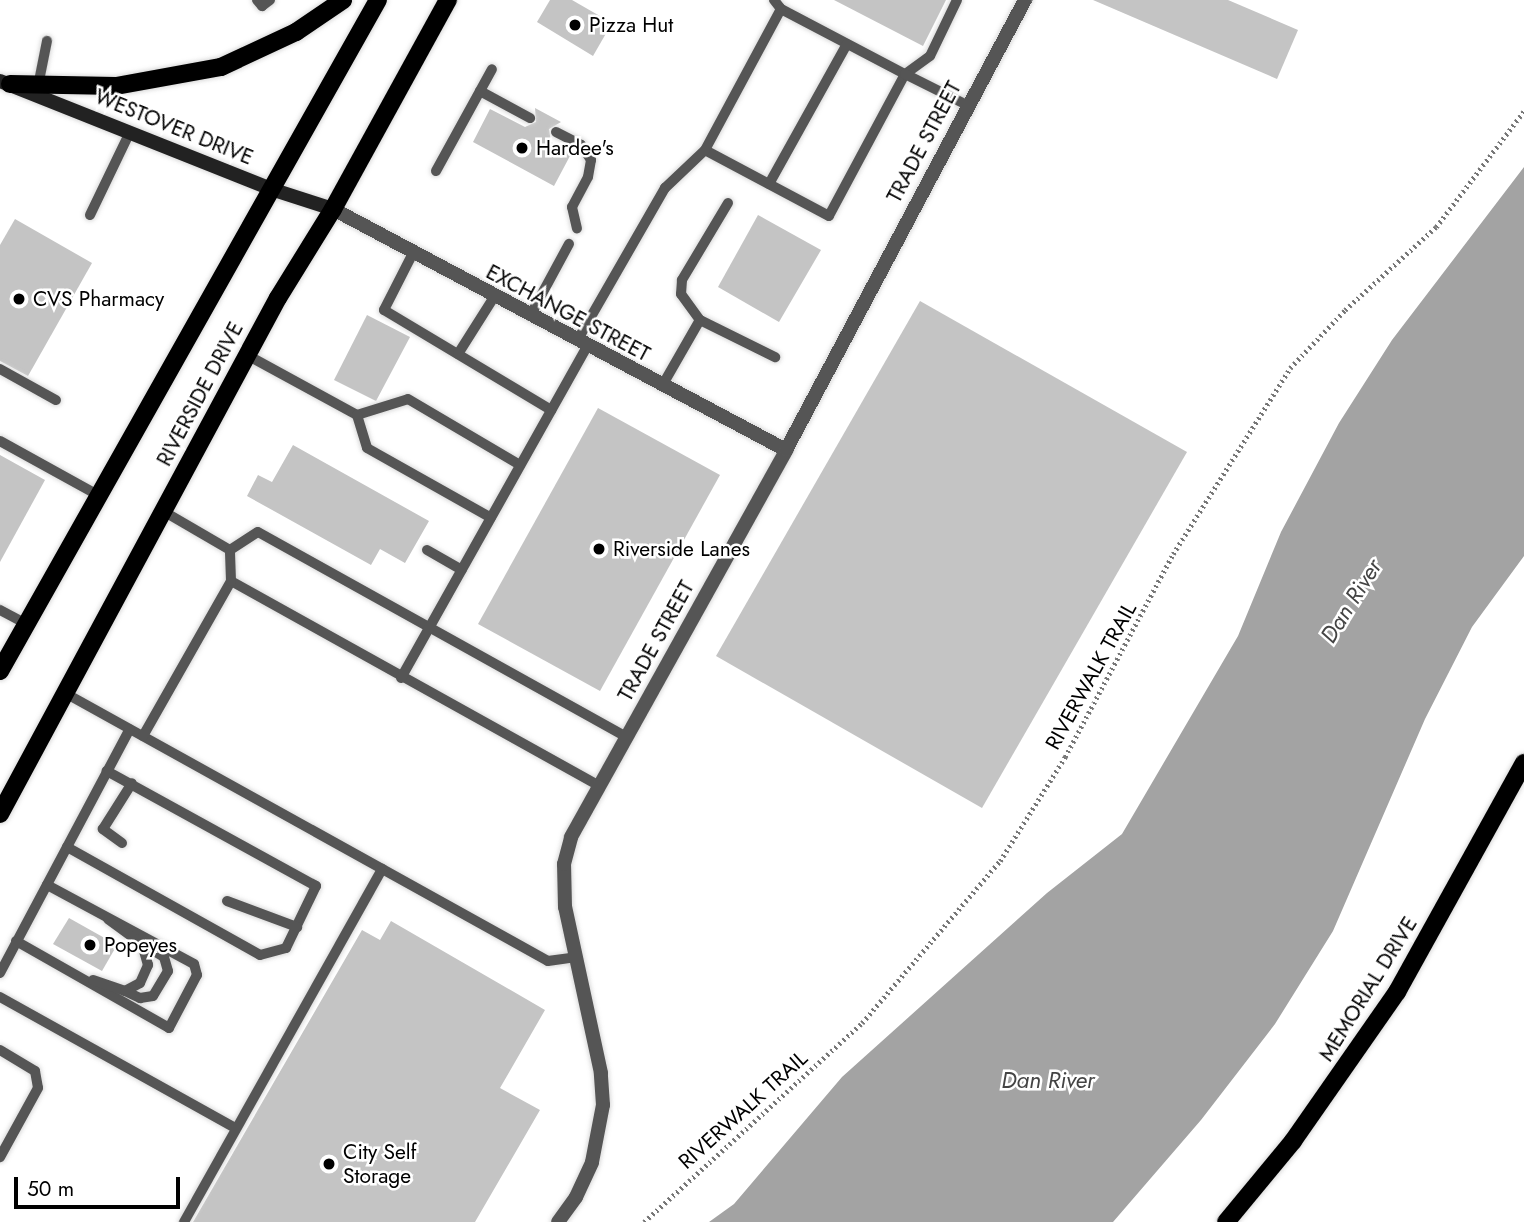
<!DOCTYPE html>
<html>
<head>
<meta charset="utf-8">
<style>
  body { margin:0 }
  #map { position:relative; width:1524px; height:1222px; overflow:hidden; background:#fff; font-family:Jost,sans-serif }
  div>[style] { position:absolute }
  [style*='--x'] { left:calc(var(--x)*1px); top:calc(var(--y)*1px); width:calc(var(--w)*1px); rotate:calc(var(--a)*1deg) }
  .water>* { inset:0; background:#a3a3a3 }
  .building>* { inset:0; background:#c4c4c4 }
  .path>* { height:4.5px; margin-top:-2.25px; transform-origin:0; background:repeating-linear-gradient(90deg,#777 0 2px,transparent 0 5.5px) }
  .roads { filter:drop-shadow(0 0 2px #dbdbdb) drop-shadow(0 0 2px #dbdbdb) }
  .lane>* { height:10px; margin:-5px; padding:0 5px; transform-origin:5px; border-radius:5px; background:#555 }
  .street>* { height:14px; margin:-7px; padding:0 7px; transform-origin:7px; border-radius:7px; background:#555 }
  .secondary>* { height:14px; margin:-7px; padding:0 7px; transform-origin:7px; border-radius:7px; background:#222 }
  .primary>* { height:18px; margin:-9px; padding:0 9px; transform-origin:9px; border-radius:9px; background:#000 }
  .dots>* { width:19px; height:19px; translate:-50% -50%; box-sizing:border-box; border:4px solid #fff; border-radius:50% }
  span { translate:-50% -50%; white-space:nowrap; text-align:center; line-height:1.15; -webkit-text-stroke:5px #fff; paint-order:stroke }
  .poi-label { font-size:21px; color:#000 }
  .left { translate:0 -50%; text-align:left }
  .street-label { font-size:21px; color:#000 }
  .water-label { font-size:23px; color:#444; font-style:italic }
  .scale { position:absolute; left:14px; top:1177px; width:166px; height:32px; box-sizing:border-box; border:4px solid #000; border-top:0; padding-left:9px; font-size:21px; line-height:24px; white-space:nowrap; color:#000; -webkit-text-stroke:5px #fff; paint-order:stroke }
</style>
</head>
<body>
<div id="map">
  <div class="water">
    <div style="clip-path:polygon(1524px 167px,1524px 556px,1472px 627px,1425px 719px,1333px 931px,1275px 1024px,1201px 1120px,1113px 1222px,709px 1222px,734px 1204px,842px 1077px,1047px 893px,1122px 834px,1238px 636px,1281px 532px,1339px 423px,1392px 340px)"></div>
  </div>
  <div class="building">
    <div style="clip-path:polygon(550px 0,572px 0,612px 23px,593px 56px,537px 22px)"></div>
    <div style="clip-path:polygon(834px 0,946px 0,923px 46px)"></div>
    <div style="clip-path:polygon(1093px 0,1228px 0,1298px 30px,1277px 79px)"></div>
    <div style="clip-path:polygon(535px 108px,561px 122px,549px 129px,551px 142px,571px 154px,554px 186px,473px 142px,490px 109px,525px 127px,536px 122px)"></div>
    <div style="clip-path:polygon(758px 215px,821px 250px,779px 322px,718px 287px)"></div>
    <div style="clip-path:polygon(15px 219px,92px 263px,28px 376px,0 361px,0 245px)"></div>
    <div style="clip-path:polygon(920px 301px,1187px 452px,982px 808px,716px 656px)"></div>
    <div style="clip-path:polygon(367px 315px,410px 337px,376px 401px,334px 380px)"></div>
    <div style="clip-path:polygon(598px 408px,720px 475px,600px 691px,478px 624px)"></div>
    <div style="clip-path:polygon(293px 445px,429px 521px,405px 563px,380px 549px,371px 565px,247px 496px,258px 475px,272px 482px)"></div>
    <div style="clip-path:polygon(0 455px,45px 480px,0 562px)"></div>
    <div style="clip-path:polygon(69px 918px,117px 945px,102px 971px,53px 944px)"></div>
    <div style="clip-path:polygon(391px 921px,545px 1010px,500px 1088px,540px 1110px,475px 1222px,193px 1222px,362px 930px,380px 940px)"></div>
  </div>
  <div class="path">
    <div style="--x:644;--y:1222;--w:295;--a:-42.4"></div>
    <div style="--x:862;--y:1023;--w:213;--a:-49.6"></div>
    <div style="--x:1000;--y:861;--w:123;--a:-58"></div>
    <div style="--x:1065;--y:757;--w:230;--a:-62"></div>
    <div style="--x:1173;--y:554;--w:220;--a:-57.8"></div>
    <div style="--x:1290;--y:368;--w:80;--a:-46.5"></div>
    <div style="--x:1345;--y:310;--w:123;--a:-42.4"></div>
    <div style="--x:1436;--y:227;--w:146;--a:-52.8"></div>
  </div>
  <div class="roads">
    <div class="lane">
      <div style="--x:257;--y:0;--w:8;--a:50"></div>
      <div style="--x:262;--y:6;--w:10;--a:-37"></div>
      <div style="--x:774;--y:0;--w:11;--a:52"></div>
      <div style="--x:781;--y:9;--w:140;--a:27.7"></div>
      <div style="--x:905;--y:74;--w:161;--a:118.2"></div>
      <div style="--x:829;--y:216;--w:140;--a:-152"></div>
      <div style="--x:705;--y:150;--w:160;--a:-61.7"></div>
      <div style="--x:957;--y:0;--w:62;--a:115.7"></div>
      <div style="--x:930;--y:56;--w:31;--a:144"></div>
      <div style="--x:905;--y:74;--w:69;--a:26.6"></div>
      <div style="--x:38;--y:86;--w:46;--a:-78.7"></div>
      <div style="--x:480;--y:91;--w:57;--a:28.4"></div>
      <div style="--x:556;--y:132;--w:28;--a:27"></div>
      <div style="--x:581;--y:145;--w:18;--a:56"></div>
      <div style="--x:591;--y:160;--w:17;--a:100"></div>
      <div style="--x:588;--y:177;--w:34;--a:118"></div>
      <div style="--x:572;--y:207;--w:22;--a:77"></div>
      <div style="--x:436;--y:171;--w:116;--a:-61.2"></div>
      <div style="--x:769;--y:184;--w:160;--a:-60.9"></div>
      <div style="--x:728;--y:203;--w:90;--a:120.9"></div>
      <div style="--x:682;--y:280;--w:14;--a:94"></div>
      <div style="--x:681;--y:294;--w:32;--a:54"></div>
      <div style="--x:700;--y:320;--w:84;--a:26.3"></div>
      <div style="--x:90;--y:215;--w:92;--a:-64.3"></div>
      <div style="--x:413;--y:253;--w:64;--a:117"></div>
      <div style="--x:384;--y:310;--w:195;--a:30.9"></div>
      <div style="--x:530;--y:316;--w:82;--a:-61.6"></div>
      <div style="--x:577;--y:341;--w:177;--a:-60.1"></div>
      <div style="--x:665;--y:188;--w:55;--a:-43.5"></div>
      <div style="--x:458;--y:354;--w:67;--a:-57.7"></div>
      <div style="--x:247;--y:355;--w:125;--a:28.6"></div>
      <div style="--x:357;--y:415;--w:53;--a:-17.4"></div>
      <div style="--x:408;--y:399;--w:130;--a:30.5"></div>
      <div style="--x:0;--y:369;--w:64;--a:29"></div>
      <div style="--x:662;--y:386;--w:76;--a:-60.1"></div>
      <div style="--x:357;--y:415;--w:34;--a:73"></div>
      <div style="--x:367;--y:448;--w:142;--a:29.4"></div>
      <div style="--x:0;--y:441;--w:112;--a:28.9"></div>
      <div style="--x:163;--y:511;--w:78;--a:30.2"></div>
      <div style="--x:230;--y:550;--w:33;--a:-33"></div>
      <div style="--x:258;--y:532;--w:422;--a:29.1"></div>
      <div style="--x:427;--y:550;--w:40;--a:29.7"></div>
      <div style="--x:231;--y:581;--w:422;--a:29.1"></div>
      <div style="--x:0;--y:610;--w:30;--a:28"></div>
      <div style="--x:401;--y:678;--w:381;--a:-60.7"></div>
      <div style="--x:65;--y:693;--w:552;--a:29.02"></div>
      <div style="--x:548;--y:961;--w:27;--a:-8"></div>
      <div style="--x:143;--y:736;--w:178;--a:-60.4"></div>
      <div style="--x:231;--y:581;--w:31;--a:-92"></div>
      <div style="--x:122;--y:843;--w:24;--a:-144"></div>
      <div style="--x:103;--y:829;--w:54;--a:-57.8"></div>
      <div style="--x:67;--y:847;--w:221;--a:29.2"></div>
      <div style="--x:260;--y:955;--w:27;--a:-15"></div>
      <div style="--x:286;--y:948;--w:69;--a:-64.2"></div>
      <div style="--x:316;--y:886;--w:239;--a:-151.2"></div>
      <div style="--x:227;--y:901;--w:75;--a:20.4"></div>
      <div style="--x:16;--y:941;--w:176;--a:29.6"></div>
      <div style="--x:169;--y:1028;--w:60;--a:-62.2"></div>
      <div style="--x:197;--y:975;--w:11;--a:-105"></div>
      <div style="--x:194;--y:964;--w:167;--a:-151.7"></div>
      <div style="--x:0;--y:973;--w:276;--a:-62"></div>
      <div style="--x:93;--y:980;--w:34;--a:19"></div>
      <div style="--x:125;--y:991;--w:17;--a:-28"></div>
      <div style="--x:140;--y:983;--w:20;--a:-66"></div>
      <div style="--x:148;--y:965;--w:22;--a:-106"></div>
      <div style="--x:142;--y:944;--w:42;--a:-143.7"></div>
      <div style="--x:125;--y:991;--w:17;--a:25"></div>
      <div style="--x:140;--y:998;--w:13;--a:-9"></div>
      <div style="--x:153;--y:996;--w:29;--a:-59"></div>
      <div style="--x:168;--y:971;--w:15;--a:-106"></div>
      <div style="--x:164;--y:957;--w:26;--a:-149"></div>
      <div style="--x:0;--y:997;--w:269;--a:29.1"></div>
      <div style="--x:0;--y:1050;--w:41;--a:31"></div>
      <div style="--x:35;--y:1071;--w:17;--a:80"></div>
      <div style="--x:38;--y:1088;--w:79;--a:118.8"></div>
      <div style="--x:184;--y:1222;--w:405;--a:-60.7"></div>
    </div>
    <div class="street">
      <div style="--x:333;--y:209;--w:513;--a:28.01"></div>
      <div style="--x:558;--y:1222;--w:31;--a:-54"></div>
      <div style="--x:576;--y:1197;--w:38;--a:-65"></div>
      <div style="--x:592;--y:1162;--w:58;--a:-79.1"></div>
      <div style="--x:603;--y:1105;--w:32;--a:-94"></div>
      <div style="--x:601;--y:1073;--w:170;--a:-102.2"></div>
      <div style="--x:565;--y:907;--w:43;--a:-91.3"></div>
      <div style="--x:564;--y:864;--w:28;--a:-75"></div>
      <div style="--x:571;--y:837;--w:443;--a:-60.9"></div>
      <div style="--x:786;--y:450;--w:510;--a:-62.03"></div>
    </div>
    <div class="secondary">
      <div style="--x:0;--y:81;--w:292;--a:21.7"></div>
      <div style="--x:271;--y:189;--w:65;--a:17.9"></div>
    </div>
    <div class="primary">
      <div style="--x:10;--y:84;--w:106;--a:1.1"></div>
      <div style="--x:116;--y:86;--w:107;--a:-10.3"></div>
      <div style="--x:221;--y:67;--w:83;--a:-25"></div>
      <div style="--x:296;--y:32;--w:57;--a:-34.2"></div>
      <div style="--x:0;--y:671;--w:770;--a:-60.61"></div>
      <div style="--x:0;--y:814;--w:586;--a:-61.69"></div>
      <div style="--x:278;--y:298;--w:105;--a:-58.3"></div>
      <div style="--x:333;--y:209;--w:239;--a:-61.2"></div>
      <div style="--x:1226;--y:1222;--w:105;--a:-50.4"></div>
      <div style="--x:1293;--y:1141;--w:182;--a:-55.1"></div>
      <div style="--x:1397;--y:992;--w:262;--a:-61"></div>
    </div>
  </div>
  <div class="dots">
    <div style="left:575px;top:25px;background:#000"></div>
    <div style="left:522px;top:148px;background:#000"></div>
    <div style="left:19px;top:299px;background:#000"></div>
    <div style="left:599px;top:549px;background:#000"></div>
    <div style="left:90px;top:945px;background:#000"></div>
    <div style="left:329px;top:1164px;background:#000"></div>
  </div>
  <div class="poi-label">
    <span class="left" style="left:589px;top:25px">Pizza Hut</span>
    <span class="left" style="left:536px;top:148px">Hardee's</span>
    <span class="left" style="left:33px;top:299px">CVS Pharmacy</span>
    <span class="left" style="left:613px;top:549px">Riverside Lanes</span>
    <span class="left" style="left:104px;top:945px">Popeyes</span>
    <span class="left" style="left:343px;top:1164px">City Self<br>Storage</span>
  </div>
  <div class="street-label">
    <span style="left:174px;top:127px;rotate:22deg">WESTOVER DRIVE</span>
    <span style="left:924px;top:142px;rotate:-62deg">TRADE STREET</span>
    <span style="left:568px;top:313px;rotate:28deg">EXCHANGE STREET</span>
    <span style="left:200px;top:394px;rotate:-62deg">RIVERSIDE DRIVE</span>
    <span style="left:656px;top:641px;rotate:-61deg">TRADE STREET</span>
    <span style="left:1091px;top:676px;rotate:-61deg">RIVERWALK TRAIL</span>
    <span style="left:1368px;top:989px;rotate:-58deg">MEMORIAL DRIVE</span>
    <span style="left:743px;top:1110px;rotate:-42deg">RIVERWALK TRAIL</span>
  </div>
  <div class="water-label">
    <span style="left:1351px;top:601px;rotate:-58deg">Dan River</span>
    <span style="left:1048px;top:1080px">Dan River</span>
  </div>
  <div class="scale">50 m</div>
</div>
</body>
</html>
